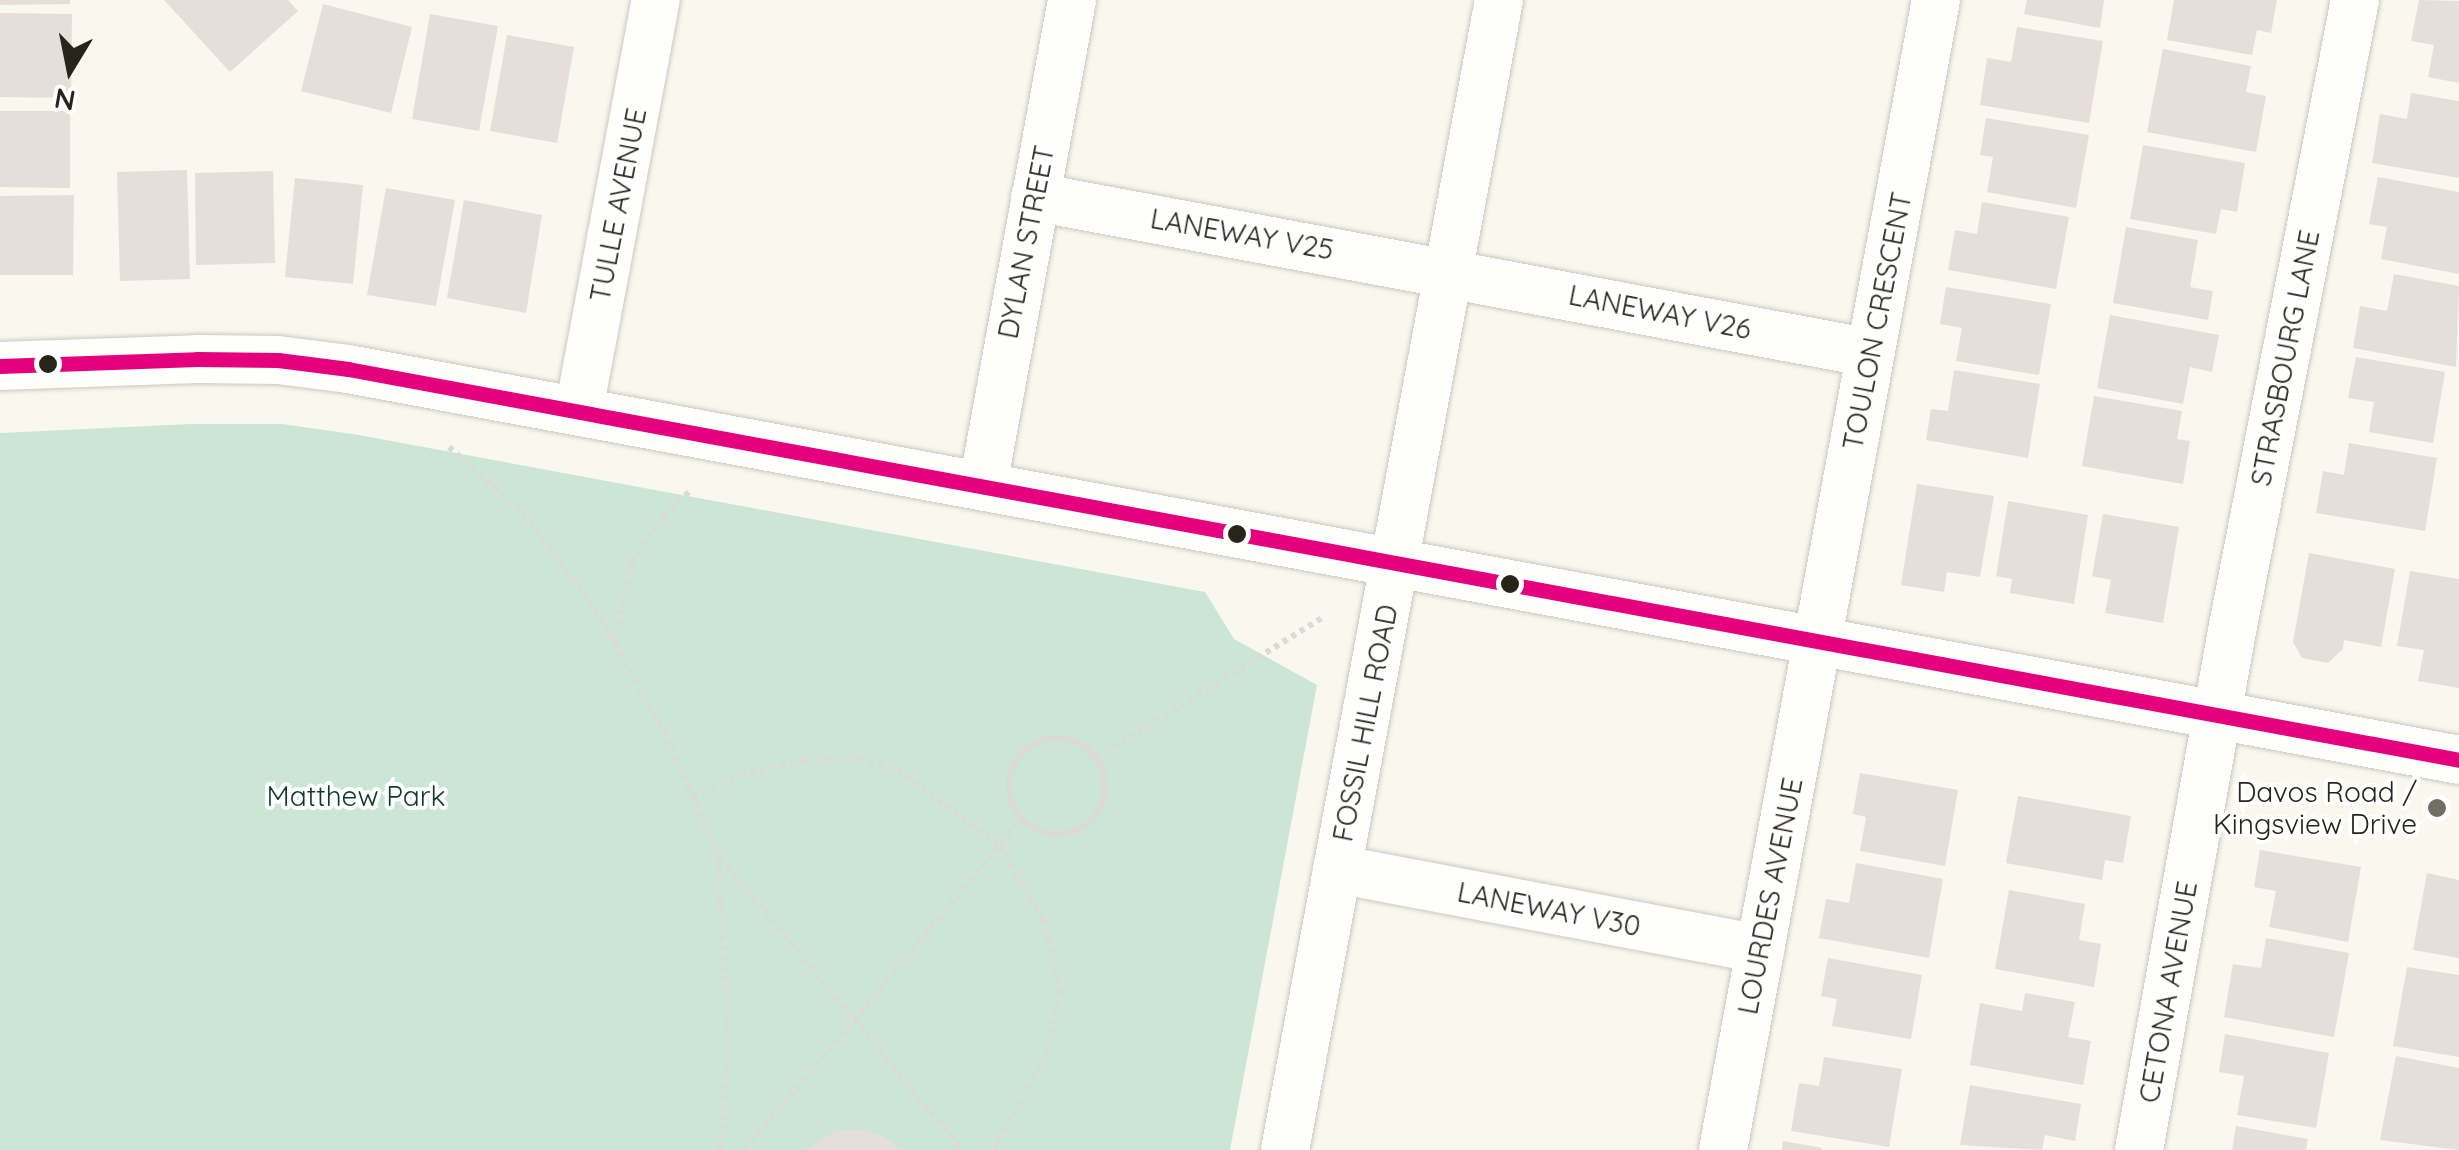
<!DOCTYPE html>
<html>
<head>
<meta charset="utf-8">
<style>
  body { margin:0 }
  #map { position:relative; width:2459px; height:1150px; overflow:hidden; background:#faf7ef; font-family:Quicksand,sans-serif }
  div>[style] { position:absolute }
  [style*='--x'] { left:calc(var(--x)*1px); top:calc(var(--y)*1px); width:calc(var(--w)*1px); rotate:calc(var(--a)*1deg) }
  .green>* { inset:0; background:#cbe6d4 }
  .building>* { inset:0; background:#e5deda }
  .path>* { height:6px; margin-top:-3px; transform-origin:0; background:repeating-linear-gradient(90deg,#dbdad7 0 5px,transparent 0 10px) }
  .path>.ring { margin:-3px; padding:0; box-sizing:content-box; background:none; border:6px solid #dbdad7; border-radius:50% }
  .roads { filter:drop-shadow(0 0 2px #cbc8c0) drop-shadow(0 0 2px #cbc8c0) }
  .minor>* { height:48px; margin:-24px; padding:0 24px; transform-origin:24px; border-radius:24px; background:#fefefd }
  .bus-1>* { height:15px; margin:-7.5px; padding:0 7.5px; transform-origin:7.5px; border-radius:7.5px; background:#e5007d }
  .dots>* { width:28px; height:28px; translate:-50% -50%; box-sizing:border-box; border:5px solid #fff; border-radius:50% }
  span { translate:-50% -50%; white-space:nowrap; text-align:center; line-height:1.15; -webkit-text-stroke:8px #fff; paint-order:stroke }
  .street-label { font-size:28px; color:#27241b }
  .poi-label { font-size:28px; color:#27241b }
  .right { translate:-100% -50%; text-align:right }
  .park-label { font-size:28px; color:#0e3a28 }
  .north { position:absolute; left:20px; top:20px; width:100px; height:100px; -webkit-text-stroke:8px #fff; paint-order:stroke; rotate:190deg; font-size:28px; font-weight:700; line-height:40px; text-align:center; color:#27241b }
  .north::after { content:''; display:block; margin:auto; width:35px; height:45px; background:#27241b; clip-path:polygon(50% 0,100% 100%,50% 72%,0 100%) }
</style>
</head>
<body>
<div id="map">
  <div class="green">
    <div style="clip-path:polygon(191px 424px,282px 424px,359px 435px,1205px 592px,1234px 639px,1317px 685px,1230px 1150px,0 1150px,0 433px)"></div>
  </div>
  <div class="building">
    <div style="clip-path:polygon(0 0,70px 0,70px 4px,0 5px)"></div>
    <div style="clip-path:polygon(164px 0,288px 0,298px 11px,230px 72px)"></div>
    <div style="clip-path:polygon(2027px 0,2104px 0,2100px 28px,2024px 14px)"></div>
    <div style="clip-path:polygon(2174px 0,2277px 0,2271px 33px,2257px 30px,2252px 55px,2167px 40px)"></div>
    <div style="clip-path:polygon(2419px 0,2459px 1px,2459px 83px,2428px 77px,2434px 45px,2411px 41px)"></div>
    <div style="clip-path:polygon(323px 4px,412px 27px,391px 113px,301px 91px)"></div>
    <div style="clip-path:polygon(0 13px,72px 14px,71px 98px,0 97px)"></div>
    <div style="clip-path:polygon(430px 14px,498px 26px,479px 131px,412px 119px)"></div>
    <div style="clip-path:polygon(2017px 27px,2103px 41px,2089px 123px,1980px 105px,1987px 58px,2011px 62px)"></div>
    <div style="clip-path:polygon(507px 35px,574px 47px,557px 143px,490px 131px)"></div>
    <div style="clip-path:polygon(2163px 49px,2251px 66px,2246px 92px,2266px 96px,2256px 152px,2147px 132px)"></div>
    <div style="clip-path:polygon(2411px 93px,2459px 101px,2459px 178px,2372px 163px,2380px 114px,2407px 119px)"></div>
    <div style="clip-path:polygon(0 111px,70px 111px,70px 188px,0 187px)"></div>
    <div style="clip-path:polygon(1986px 118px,2089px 135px,2076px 208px,1987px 192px,1993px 157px,1980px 155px)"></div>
    <div style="clip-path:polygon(2143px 145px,2245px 163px,2237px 212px,2221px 209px,2216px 234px,2130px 219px)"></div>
    <div style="clip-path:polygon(187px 170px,190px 279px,120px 281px,117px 172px)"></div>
    <div style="clip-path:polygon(273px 171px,275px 263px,196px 265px,195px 173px)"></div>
    <div style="clip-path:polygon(2378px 177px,2459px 192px,2459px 274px,2381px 259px,2387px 227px,2369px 224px)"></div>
    <div style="clip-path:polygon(295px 178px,363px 185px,353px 284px,285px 277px)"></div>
    <div style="clip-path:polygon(386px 188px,455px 200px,436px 306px,367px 295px)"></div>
    <div style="clip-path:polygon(74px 195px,73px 275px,0 275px,0 196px)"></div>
    <div style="clip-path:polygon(464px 200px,542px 215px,526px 313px,447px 298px)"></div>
    <div style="clip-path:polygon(1982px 202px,2069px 217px,2056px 289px,1948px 270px,1955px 230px,1977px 234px)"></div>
    <div style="clip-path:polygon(2126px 227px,2198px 240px,2190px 287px,2213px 291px,2208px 320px,2113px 303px)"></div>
    <div style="clip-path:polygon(2394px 274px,2459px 286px,2456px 367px,2353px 348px,2360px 306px,2387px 311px)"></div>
    <div style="clip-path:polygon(1946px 287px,2051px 304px,2039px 375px,1956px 361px,1962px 328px,1940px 324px)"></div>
    <div style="clip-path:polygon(2110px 315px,2219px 335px,2212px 372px,2190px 367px,2183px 404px,2097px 388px)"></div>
    <div style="clip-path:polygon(2356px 357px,2445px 372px,2433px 443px,2369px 432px,2374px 402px,2348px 398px)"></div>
    <div style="clip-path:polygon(1954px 370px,2040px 384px,2028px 458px,1926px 440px,1931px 409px,1948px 411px)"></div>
    <div style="clip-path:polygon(2094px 396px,2182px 411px,2177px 439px,2190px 441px,2183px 484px,2082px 466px)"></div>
    <div style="clip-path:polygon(2349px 443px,2437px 458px,2425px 531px,2316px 513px,2323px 471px,2344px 475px)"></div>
    <div style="clip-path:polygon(1917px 484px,1994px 496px,1980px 577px,1947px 572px,1944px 592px,1901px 585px)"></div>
    <div style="clip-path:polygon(2008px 501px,2088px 515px,2074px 604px,2010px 593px,2012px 579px,1996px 576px)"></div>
    <div style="clip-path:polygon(2103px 514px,2179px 527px,2163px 623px,2105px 613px,2111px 580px,2092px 576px)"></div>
    <div style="clip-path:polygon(2309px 553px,2395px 569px,2381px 647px,2344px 640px,2343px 649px,2328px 663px,2302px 658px,2293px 642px)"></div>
    <div style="clip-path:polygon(2410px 571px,2459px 579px,2459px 688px,2418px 681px,2424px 650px,2397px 646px)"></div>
    <div style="clip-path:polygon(1860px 773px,1958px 790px,1945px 866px,1860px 851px,1866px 817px,1853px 814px)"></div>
    <div style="clip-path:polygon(2018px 796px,2131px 816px,2123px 863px,2105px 860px,2102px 880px,2006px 863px)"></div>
    <div style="clip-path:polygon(2260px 850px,2361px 867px,2348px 942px,2269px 927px,2276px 891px,2254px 887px)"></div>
    <div style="clip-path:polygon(1856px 863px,1943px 879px,1929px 958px,1819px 938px,1826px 899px,1849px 903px)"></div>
    <div style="clip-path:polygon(2427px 873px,2459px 880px,2459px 958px,2413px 950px)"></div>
    <div style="clip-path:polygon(2009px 890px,2085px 904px,2079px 940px,2101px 944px,2094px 987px,1995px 969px)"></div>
    <div style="clip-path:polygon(2266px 938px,2349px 953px,2334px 1037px,2224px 1017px,2233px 964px,2261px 968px)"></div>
    <div style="clip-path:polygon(1828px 958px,1922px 975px,1911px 1039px,1832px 1026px,1837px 999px,1821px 996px)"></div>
    <div style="clip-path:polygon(2407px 967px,2459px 975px,2459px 1057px,2393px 1046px)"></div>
    <div style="clip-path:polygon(2025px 993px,2075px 1002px,2068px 1037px,2091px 1041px,2083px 1085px,1970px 1065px,1980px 1003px,2022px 1011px)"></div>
    <div style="clip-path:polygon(2225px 1034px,2329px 1053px,2316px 1128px,2237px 1115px,2244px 1076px,2219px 1072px)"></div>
    <div style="clip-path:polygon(2396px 1056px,2459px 1068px,2459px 1150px,2380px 1140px)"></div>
    <div style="clip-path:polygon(1824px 1057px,1902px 1069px,1889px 1147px,1791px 1131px,1799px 1083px,1819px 1086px)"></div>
    <div style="clip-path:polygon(1970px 1085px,2081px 1104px,2075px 1141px,2045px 1135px,2042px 1150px,1960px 1145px)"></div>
    <div style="clip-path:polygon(2236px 1126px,2308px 1139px,2306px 1150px,2232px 1150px)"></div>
    <div style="clip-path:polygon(861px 1129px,885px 1137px,902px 1150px,805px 1150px,836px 1131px)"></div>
    <div style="clip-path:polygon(1783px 1141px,1822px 1148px,1822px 1150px,1782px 1150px)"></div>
  </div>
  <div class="path">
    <div style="--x:449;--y:447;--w:110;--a:42.4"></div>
    <div style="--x:530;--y:521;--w:109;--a:53.5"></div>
    <div style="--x:595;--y:609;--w:158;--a:60.8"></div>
    <div style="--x:672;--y:747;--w:118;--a:67.1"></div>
    <div style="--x:718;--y:856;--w:189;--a:86.7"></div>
    <div style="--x:729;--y:1045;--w:105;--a:94.9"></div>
    <div style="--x:615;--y:644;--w:84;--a:-79"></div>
    <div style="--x:631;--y:562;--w:56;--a:-55.2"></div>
    <div style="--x:663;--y:516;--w:35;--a:-43"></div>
    <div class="ring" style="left:1009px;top:738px;width:90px;height:90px"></div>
    <div style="--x:1096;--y:758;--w:267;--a:-31.8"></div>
    <div style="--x:693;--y:797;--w:52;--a:-23.6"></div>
    <div style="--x:741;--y:776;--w:67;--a:-13.8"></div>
    <div style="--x:806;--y:760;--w:54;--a:-2.1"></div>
    <div style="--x:860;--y:758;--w:40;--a:18"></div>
    <div style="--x:898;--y:770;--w:127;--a:36.7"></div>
    <div style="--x:1000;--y:846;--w:85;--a:59.5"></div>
    <div style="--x:1043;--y:919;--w:73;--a:76.5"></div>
    <div style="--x:1060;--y:990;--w:69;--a:101.6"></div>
    <div style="--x:1046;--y:1058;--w:106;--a:119.9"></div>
    <div style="--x:720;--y:858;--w:379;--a:50.3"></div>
    <div style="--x:745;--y:1150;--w:432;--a:-50.1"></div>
  </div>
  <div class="roads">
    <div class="minor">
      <div style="--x:1035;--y:197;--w:850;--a:10.57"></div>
      <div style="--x:0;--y:366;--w:197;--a:-2"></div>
      <div style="--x:197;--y:359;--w:81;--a:0.7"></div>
      <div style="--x:278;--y:360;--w:71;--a:7.3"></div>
      <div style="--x:348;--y:369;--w:2147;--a:10.49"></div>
      <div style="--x:579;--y:410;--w:417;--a:-79.4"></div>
      <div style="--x:983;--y:485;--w:493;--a:-79.6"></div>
      <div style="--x:1337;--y:869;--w:431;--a:10.7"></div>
      <div style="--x:1285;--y:1150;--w:1170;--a:-79.46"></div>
      <div style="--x:1723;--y:1150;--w:1170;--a:-79.51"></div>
      <div style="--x:2139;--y:1150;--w:527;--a:-79.84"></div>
      <div style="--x:2232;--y:631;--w:643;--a:-78.97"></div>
    </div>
  </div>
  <div class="bus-1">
    <div style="--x:0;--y:366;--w:197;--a:-2"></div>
    <div style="--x:197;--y:359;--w:81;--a:0.7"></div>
    <div style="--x:278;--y:360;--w:71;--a:7.3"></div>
    <div style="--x:348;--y:369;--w:2147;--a:10.49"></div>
  </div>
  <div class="dots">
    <div style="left:48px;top:364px;background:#27241b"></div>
    <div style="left:1237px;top:534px;background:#27241b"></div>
    <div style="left:1510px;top:584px;background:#27241b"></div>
    <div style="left:2437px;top:808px;background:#716e65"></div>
  </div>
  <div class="street-label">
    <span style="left:618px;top:205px;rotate:-79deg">TULLE AVENUE</span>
    <span style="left:1242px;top:234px;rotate:10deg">LANEWAY V25</span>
    <span style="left:1026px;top:242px;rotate:-79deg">DYLAN STREET</span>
    <span style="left:1660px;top:312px;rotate:11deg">LANEWAY V26</span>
    <span style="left:1877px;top:321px;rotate:-79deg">TOULON CRESCENT</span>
    <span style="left:2285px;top:358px;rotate:-79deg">STRASBOURG LANE</span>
    <span style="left:1365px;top:723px;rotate:-79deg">FOSSIL HILL ROAD</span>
    <span style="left:1770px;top:896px;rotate:-79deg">LOURDES AVENUE</span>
    <span style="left:1549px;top:909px;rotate:11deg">LANEWAY V30</span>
    <span style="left:2168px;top:992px;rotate:-80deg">CETONA AVENUE</span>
  </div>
  <div class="poi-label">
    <span class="right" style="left:2417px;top:808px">Davos Road /<br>Kingsview Drive</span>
  </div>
  <div class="park-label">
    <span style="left:356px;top:796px">Matthew Park</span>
  </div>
  <div class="north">N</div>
</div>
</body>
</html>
